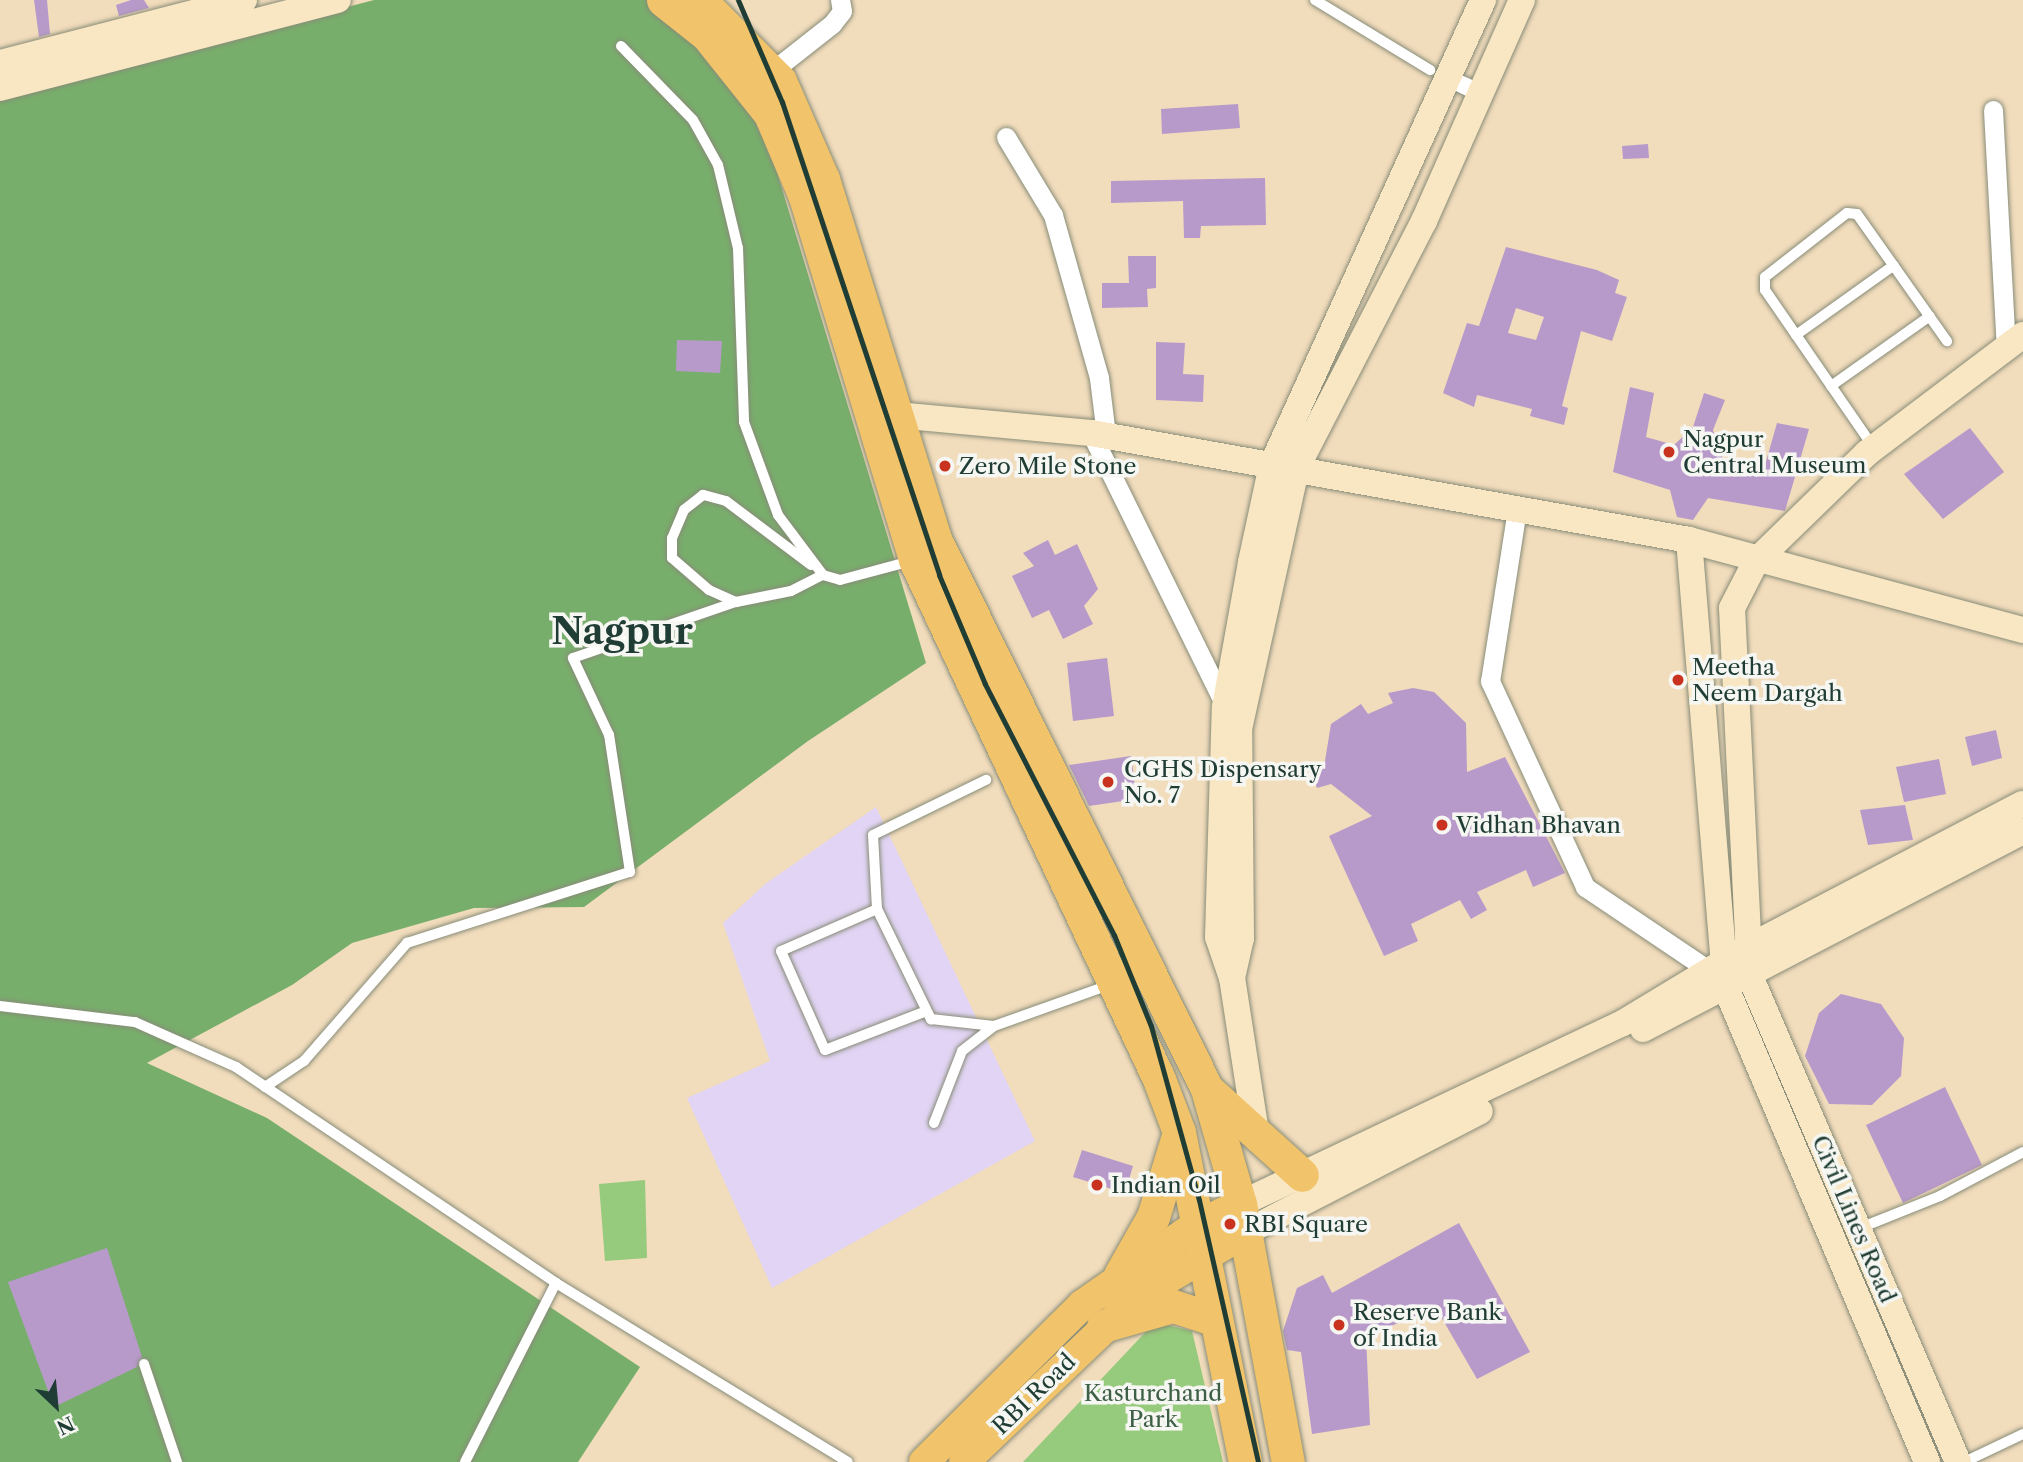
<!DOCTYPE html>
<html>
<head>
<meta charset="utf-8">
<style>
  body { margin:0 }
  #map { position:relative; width:2023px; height:1462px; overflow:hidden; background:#f1dcbc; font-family:"Libre Caslon Text",serif }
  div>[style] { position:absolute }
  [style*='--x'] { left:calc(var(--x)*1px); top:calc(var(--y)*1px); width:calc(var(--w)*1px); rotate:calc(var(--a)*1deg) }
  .built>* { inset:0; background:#e1d4f4 }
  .green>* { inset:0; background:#96ca7c }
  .forest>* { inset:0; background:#78ae6c }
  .building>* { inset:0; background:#b89aca }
  .roads { filter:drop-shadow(0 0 2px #888c78) drop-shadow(0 0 2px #888c78) }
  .lane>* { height:10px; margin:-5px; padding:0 5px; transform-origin:5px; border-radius:5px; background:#fff }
  .street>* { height:19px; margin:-9.5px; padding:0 9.5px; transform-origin:9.5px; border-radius:9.5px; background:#fff }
  .secondary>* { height:26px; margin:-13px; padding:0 13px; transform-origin:13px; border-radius:13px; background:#f9e7c3 }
  .primary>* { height:30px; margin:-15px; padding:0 15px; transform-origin:15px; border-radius:15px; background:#f1c36a }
  .highway>* { height:33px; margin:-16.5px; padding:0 16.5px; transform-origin:16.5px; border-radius:16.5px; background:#f1c36a }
  .rail>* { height:5px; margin:-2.5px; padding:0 2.5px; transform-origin:2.5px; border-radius:2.5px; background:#1f3d34 }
  .dots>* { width:19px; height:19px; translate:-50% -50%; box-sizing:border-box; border:4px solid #f6f6f2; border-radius:50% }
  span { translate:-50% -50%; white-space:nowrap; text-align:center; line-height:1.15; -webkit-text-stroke:7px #f6f6f2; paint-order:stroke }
  .poi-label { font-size:23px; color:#1f3d34 }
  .left { translate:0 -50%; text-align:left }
  .street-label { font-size:23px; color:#1f3d34 }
  .park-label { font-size:23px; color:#3d6046 }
  .town-label { font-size:37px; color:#1f3d34; font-weight:700 }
  .north { position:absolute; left:21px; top:1371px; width:70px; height:70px; -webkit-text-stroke:5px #f6f6f2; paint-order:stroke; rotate:154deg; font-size:19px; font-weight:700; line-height:28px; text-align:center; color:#1f3d34 }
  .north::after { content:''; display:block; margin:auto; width:24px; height:32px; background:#1f3d34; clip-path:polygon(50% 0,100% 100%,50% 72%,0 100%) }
</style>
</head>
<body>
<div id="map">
  <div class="built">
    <div style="clip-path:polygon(876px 807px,1035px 1141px,772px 1288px,687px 1098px,770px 1061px,723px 923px,765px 884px)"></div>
  </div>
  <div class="green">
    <div style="clip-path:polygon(645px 1180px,647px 1258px,605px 1261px,599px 1184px)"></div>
    <div style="clip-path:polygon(1155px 1322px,1192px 1331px,1223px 1462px,1023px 1462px)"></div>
  </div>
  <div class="forest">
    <div style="clip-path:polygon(374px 0,658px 0,693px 33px,766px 136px,926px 663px,808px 741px,584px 907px,474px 908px,352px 943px,292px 985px,147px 1063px,267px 1118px,640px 1367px,578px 1462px,0 1462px,0 98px)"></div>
  </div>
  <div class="building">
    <div style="clip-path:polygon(34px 0,47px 0,50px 34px,39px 37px)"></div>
    <div style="clip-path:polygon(131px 0,144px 0,149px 8px,119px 16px,116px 5px)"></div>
    <div style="clip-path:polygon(1238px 104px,1240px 128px,1162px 134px,1161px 109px)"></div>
    <div style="clip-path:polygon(1648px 144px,1649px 158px,1623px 159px,1622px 146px)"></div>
    <div style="clip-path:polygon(1265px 178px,1266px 225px,1201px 226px,1200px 238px,1184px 238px,1183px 201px,1111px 203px,1111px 181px)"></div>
    <div style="clip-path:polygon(evenodd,1506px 247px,1597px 270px,1619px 280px,1615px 293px,1627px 297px,1612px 341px,1581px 331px,1562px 406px,1568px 408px,1564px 425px,1530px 416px,1532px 409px,1477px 395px,1474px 407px,1443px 393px,1467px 323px,1479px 326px,1506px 247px,1516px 308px,1544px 317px,1536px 340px,1508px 333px,1516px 308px)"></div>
    <div style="clip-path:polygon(1128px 256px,1156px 256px,1156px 288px,1147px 289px,1148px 307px,1102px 308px,1102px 283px,1129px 283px)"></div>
    <div style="clip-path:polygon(677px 340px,722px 341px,720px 373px,676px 371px)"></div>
    <div style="clip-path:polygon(1156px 342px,1185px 343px,1183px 374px,1204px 375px,1203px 402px,1156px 400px)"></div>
    <div style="clip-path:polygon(1630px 387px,1654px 393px,1646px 437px,1674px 445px,1693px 427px,1704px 393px,1725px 400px,1713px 430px,1723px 459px,1763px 472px,1777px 423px,1809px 429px,1785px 511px,1708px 498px,1693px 520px,1677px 517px,1670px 490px,1613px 472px)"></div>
    <div style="clip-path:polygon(1970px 428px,2004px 472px,1943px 519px,1904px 474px)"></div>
    <div style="clip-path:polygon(1048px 540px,1055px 555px,1077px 544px,1098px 589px,1084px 606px,1093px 624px,1063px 639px,1049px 610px,1032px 618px,1012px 576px,1034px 566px,1023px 553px)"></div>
    <div style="clip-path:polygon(1107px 658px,1114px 716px,1073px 721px,1067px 663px)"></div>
    <div style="clip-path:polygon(1413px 688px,1434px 692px,1466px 723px,1467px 772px,1505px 757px,1565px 873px,1533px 887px,1526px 870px,1477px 892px,1487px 910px,1471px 919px,1460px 900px,1411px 924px,1418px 941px,1384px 956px,1329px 836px,1372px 816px,1331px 784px,1317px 788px,1312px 774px,1324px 767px,1331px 724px,1361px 704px,1368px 714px,1393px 703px,1388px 693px)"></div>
    <div style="clip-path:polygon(1996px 730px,2002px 758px,1972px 766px,1965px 737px)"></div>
    <div style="clip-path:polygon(1131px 756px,1137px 799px,1089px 806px,1069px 765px)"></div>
    <div style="clip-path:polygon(1939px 759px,1946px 794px,1904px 802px,1896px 767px)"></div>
    <div style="clip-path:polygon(1905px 805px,1913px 840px,1868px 845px,1860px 810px)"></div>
    <div style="clip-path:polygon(1841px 994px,1881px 1004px,1904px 1038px,1901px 1076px,1872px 1105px,1829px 1104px,1805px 1056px,1819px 1013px)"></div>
    <div style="clip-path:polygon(1945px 1087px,1982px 1165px,1903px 1203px,1866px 1125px)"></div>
    <div style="clip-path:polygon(1082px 1150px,1133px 1166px,1125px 1193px,1073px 1177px)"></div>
    <div style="clip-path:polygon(1459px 1223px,1530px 1352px,1477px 1379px,1436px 1308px,1366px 1336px,1370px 1425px,1312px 1434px,1301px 1352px,1287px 1350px,1283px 1331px,1297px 1288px,1323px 1275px,1332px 1293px)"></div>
    <div style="clip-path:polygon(107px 1248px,142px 1357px,137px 1367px,54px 1407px,8px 1282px)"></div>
  </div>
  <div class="roads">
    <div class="lane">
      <div style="--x:1315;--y:0;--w:135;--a:31.3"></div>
      <div style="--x:621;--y:46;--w:103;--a:45.8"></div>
      <div style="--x:693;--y:120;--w:51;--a:60.9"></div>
      <div style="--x:718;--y:165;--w:85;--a:76.5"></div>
      <div style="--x:738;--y:248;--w:174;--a:88"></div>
      <div style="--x:744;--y:422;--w:99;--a:69.9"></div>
      <div style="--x:778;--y:515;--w:75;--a:53.1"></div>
      <div style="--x:823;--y:575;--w:18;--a:16"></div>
      <div style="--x:840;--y:580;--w:73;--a:-15"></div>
      <div style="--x:1449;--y:75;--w:34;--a:24"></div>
      <div style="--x:1447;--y:81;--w:34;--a:26"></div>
      <div style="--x:1796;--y:335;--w:120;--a:-35.5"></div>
      <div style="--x:1831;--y:386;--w:121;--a:-35.3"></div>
      <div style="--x:1874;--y:448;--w:192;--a:-124.6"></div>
      <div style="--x:1765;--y:290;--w:13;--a:-90"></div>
      <div style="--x:1765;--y:277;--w:104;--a:-38"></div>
      <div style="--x:1847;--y:213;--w:10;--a:6"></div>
      <div style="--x:1857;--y:214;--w:156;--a:54.7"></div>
      <div style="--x:811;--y:565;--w:106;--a:-143"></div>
      <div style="--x:726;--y:501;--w:24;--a:-165"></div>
      <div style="--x:703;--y:495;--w:24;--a:142"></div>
      <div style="--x:684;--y:510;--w:30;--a:113"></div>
      <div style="--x:672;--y:538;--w:20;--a:90"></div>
      <div style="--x:672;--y:558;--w:49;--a:40.9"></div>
      <div style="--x:709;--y:590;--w:30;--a:24"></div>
      <div style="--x:736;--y:602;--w:56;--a:-11.3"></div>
      <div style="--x:791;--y:591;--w:36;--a:-27"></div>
      <div style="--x:877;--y:909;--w:74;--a:-93.1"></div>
      <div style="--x:873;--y:835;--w:126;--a:-26"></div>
      <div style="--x:0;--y:1006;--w:136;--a:6.8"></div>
      <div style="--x:135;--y:1022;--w:111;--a:24"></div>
      <div style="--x:236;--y:1067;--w:386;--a:34"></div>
      <div style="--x:556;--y:1283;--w:342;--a:31.5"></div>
      <div style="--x:924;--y:1012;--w:106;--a:159"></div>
      <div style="--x:825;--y:1050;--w:108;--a:-114"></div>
      <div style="--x:781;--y:951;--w:105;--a:-23.6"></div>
      <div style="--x:877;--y:909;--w:123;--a:63.9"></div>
      <div style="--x:931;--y:1019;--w:63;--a:6.3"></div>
      <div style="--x:265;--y:1087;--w:47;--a:-33.7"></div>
      <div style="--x:304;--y:1061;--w:157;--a:-48.9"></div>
      <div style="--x:407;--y:943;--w:234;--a:-17.7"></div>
      <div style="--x:630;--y:872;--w:139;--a:-98.7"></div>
      <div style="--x:609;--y:735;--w:85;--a:-115.1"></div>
      <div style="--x:573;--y:658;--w:172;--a:-19"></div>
      <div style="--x:934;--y:1123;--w:77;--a:-68.7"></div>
      <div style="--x:962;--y:1051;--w:41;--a:-38"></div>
      <div style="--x:994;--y:1026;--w:122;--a:-19.6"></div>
      <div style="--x:1860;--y:1228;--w:86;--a:-21.8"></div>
      <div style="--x:1940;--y:1196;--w:94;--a:-27.9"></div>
      <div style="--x:144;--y:1364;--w:103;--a:71.4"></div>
      <div style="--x:465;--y:1462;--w:201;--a:-63.1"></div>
      <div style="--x:1964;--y:1462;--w:65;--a:-25.4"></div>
    </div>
    <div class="street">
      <div style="--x:771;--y:72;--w:78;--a:-38.2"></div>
      <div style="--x:832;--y:24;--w:16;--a:-52"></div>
      <div style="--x:842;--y:11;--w:11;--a:-100"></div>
      <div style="--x:1993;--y:110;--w:237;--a:86.9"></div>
      <div style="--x:1006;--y:137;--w:91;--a:58.9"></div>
      <div style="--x:1053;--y:215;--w:169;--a:74.2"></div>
      <div style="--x:1099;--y:378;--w:57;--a:83"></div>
      <div style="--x:1091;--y:433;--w:310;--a:63.8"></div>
      <div style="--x:1517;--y:509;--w:174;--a:98.9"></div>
      <div style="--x:1490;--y:681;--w:227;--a:65.2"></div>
      <div style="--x:1585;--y:887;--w:151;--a:33.9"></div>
    </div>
    <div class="secondary">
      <div style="--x:0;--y:63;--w:252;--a:-14.5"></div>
      <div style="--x:0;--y:88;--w:349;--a:-14.6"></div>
      <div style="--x:896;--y:415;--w:196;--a:5.3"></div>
      <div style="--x:1091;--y:433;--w:607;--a:10.14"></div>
      <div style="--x:1689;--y:540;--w:346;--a:15.1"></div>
      <div style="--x:1689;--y:540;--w:450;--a:85.3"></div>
      <div style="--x:1726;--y:988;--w:515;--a:67.02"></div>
      <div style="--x:1232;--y:978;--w:41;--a:-77.3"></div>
      <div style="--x:1241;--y:938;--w:209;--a:-90.5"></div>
      <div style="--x:1239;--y:729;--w:266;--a:-77.6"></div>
      <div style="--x:1296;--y:469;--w:279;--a:-62.7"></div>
      <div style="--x:1424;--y:221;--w:242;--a:-66.1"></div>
      <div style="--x:1643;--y:1029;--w:428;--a:-27.5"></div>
      <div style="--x:1257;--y:1139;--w:163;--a:-98.8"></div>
      <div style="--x:1232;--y:978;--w:43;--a:-108.9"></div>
      <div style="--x:1218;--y:937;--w:230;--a:-88.3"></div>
      <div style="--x:1225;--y:707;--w:147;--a:-79.8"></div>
      <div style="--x:1251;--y:562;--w:99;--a:-77.8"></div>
      <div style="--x:1272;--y:465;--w:511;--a:-65.59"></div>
      <div style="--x:1240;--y:1204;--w:424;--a:-25.3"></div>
      <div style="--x:1623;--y:1023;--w:145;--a:-31.2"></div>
      <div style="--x:1747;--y:948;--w:311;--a:-27.6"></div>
      <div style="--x:1246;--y:1232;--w:263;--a:-27.3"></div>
      <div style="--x:1958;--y:1462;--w:529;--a:-113.17"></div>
      <div style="--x:1750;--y:976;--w:368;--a:-92.8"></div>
      <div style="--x:1732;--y:608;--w:53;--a:-62.9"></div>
      <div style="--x:1756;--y:561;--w:155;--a:-44.2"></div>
      <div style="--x:1867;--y:453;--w:196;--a:-37.1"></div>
    </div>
    <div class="primary">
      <div style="--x:924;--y:1462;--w:223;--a:-44.8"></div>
      <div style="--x:1082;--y:1305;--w:134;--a:-35"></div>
      <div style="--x:1192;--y:1228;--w:54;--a:-26.6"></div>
      <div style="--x:964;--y:1462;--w:239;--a:-43.6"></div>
      <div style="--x:1137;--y:1297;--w:127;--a:-30.8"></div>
    </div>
    <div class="highway">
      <div style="--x:663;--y:0;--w:56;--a:38.5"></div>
      <div style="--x:707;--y:35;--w:101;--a:51.4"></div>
      <div style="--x:770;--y:114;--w:90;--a:67.1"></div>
      <div style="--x:805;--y:197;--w:379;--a:73.1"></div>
      <div style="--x:915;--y:560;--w:573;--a:64.82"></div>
      <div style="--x:1159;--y:1079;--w:57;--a:69.3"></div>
      <div style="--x:1179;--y:1132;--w:337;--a:78.7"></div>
      <div style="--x:700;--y:0;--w:114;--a:45.4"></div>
      <div style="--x:780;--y:81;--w:107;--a:66.3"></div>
      <div style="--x:823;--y:179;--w:379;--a:72.7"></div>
      <div style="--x:936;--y:541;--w:611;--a:63.69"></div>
      <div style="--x:1207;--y:1089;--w:120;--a:74"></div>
      <div style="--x:1240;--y:1204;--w:262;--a:79.5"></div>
      <div style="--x:1209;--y:1091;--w:125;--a:42.1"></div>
      <div style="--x:1120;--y:1275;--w:67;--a:-60.4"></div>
      <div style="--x:1153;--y:1217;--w:82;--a:-72.9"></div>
      <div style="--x:1103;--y:1326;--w:73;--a:-15.9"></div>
      <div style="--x:1173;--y:1306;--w:45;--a:18"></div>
    </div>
  </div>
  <div class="rail">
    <div style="--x:738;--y:0;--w:111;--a:66.7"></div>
    <div style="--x:782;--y:102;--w:498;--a:71.6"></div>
    <div style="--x:939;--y:575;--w:118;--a:67.1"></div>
    <div style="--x:985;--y:684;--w:282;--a:62.8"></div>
    <div style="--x:1114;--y:935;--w:98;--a:67.9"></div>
    <div style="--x:1151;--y:1026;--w:180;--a:74.6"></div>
    <div style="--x:1199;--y:1200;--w:269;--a:77.3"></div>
  </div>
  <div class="dots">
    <div style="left:1669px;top:452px;background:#c8321e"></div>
    <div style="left:945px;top:466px;background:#c8321e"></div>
    <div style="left:1678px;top:680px;background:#c8321e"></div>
    <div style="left:1108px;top:782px;background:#c8321e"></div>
    <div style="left:1442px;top:825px;background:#c8321e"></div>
    <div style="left:1097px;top:1185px;background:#c8321e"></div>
    <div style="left:1230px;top:1224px;background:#c8321e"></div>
    <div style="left:1339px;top:1325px;background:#c8321e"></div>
  </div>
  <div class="poi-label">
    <span class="left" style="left:1683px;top:452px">Nagpur<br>Central Museum</span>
    <span class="left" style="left:959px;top:466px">Zero Mile Stone</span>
    <span class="left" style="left:1692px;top:680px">Meetha<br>Neem Dargah</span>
    <span class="left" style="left:1124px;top:782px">CGHS Dispensary<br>No. 7</span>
    <span class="left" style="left:1456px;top:825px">Vidhan Bhavan</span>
    <span class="left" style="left:1111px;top:1185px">Indian Oil</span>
    <span class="left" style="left:1244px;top:1224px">RBI Square</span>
    <span class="left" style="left:1353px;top:1325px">Reserve Bank<br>of India</span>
  </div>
  <div class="street-label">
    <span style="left:1854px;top:1219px;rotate:67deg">Civil Lines Road</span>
    <span style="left:1034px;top:1394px;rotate:-44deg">RBI Road</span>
  </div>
  <div class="park-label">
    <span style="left:1153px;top:1406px">Kasturchand<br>Park</span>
  </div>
  <div class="town-label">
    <span style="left:622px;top:631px">Nagpur</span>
  </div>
  <div class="north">N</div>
</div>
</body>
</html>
